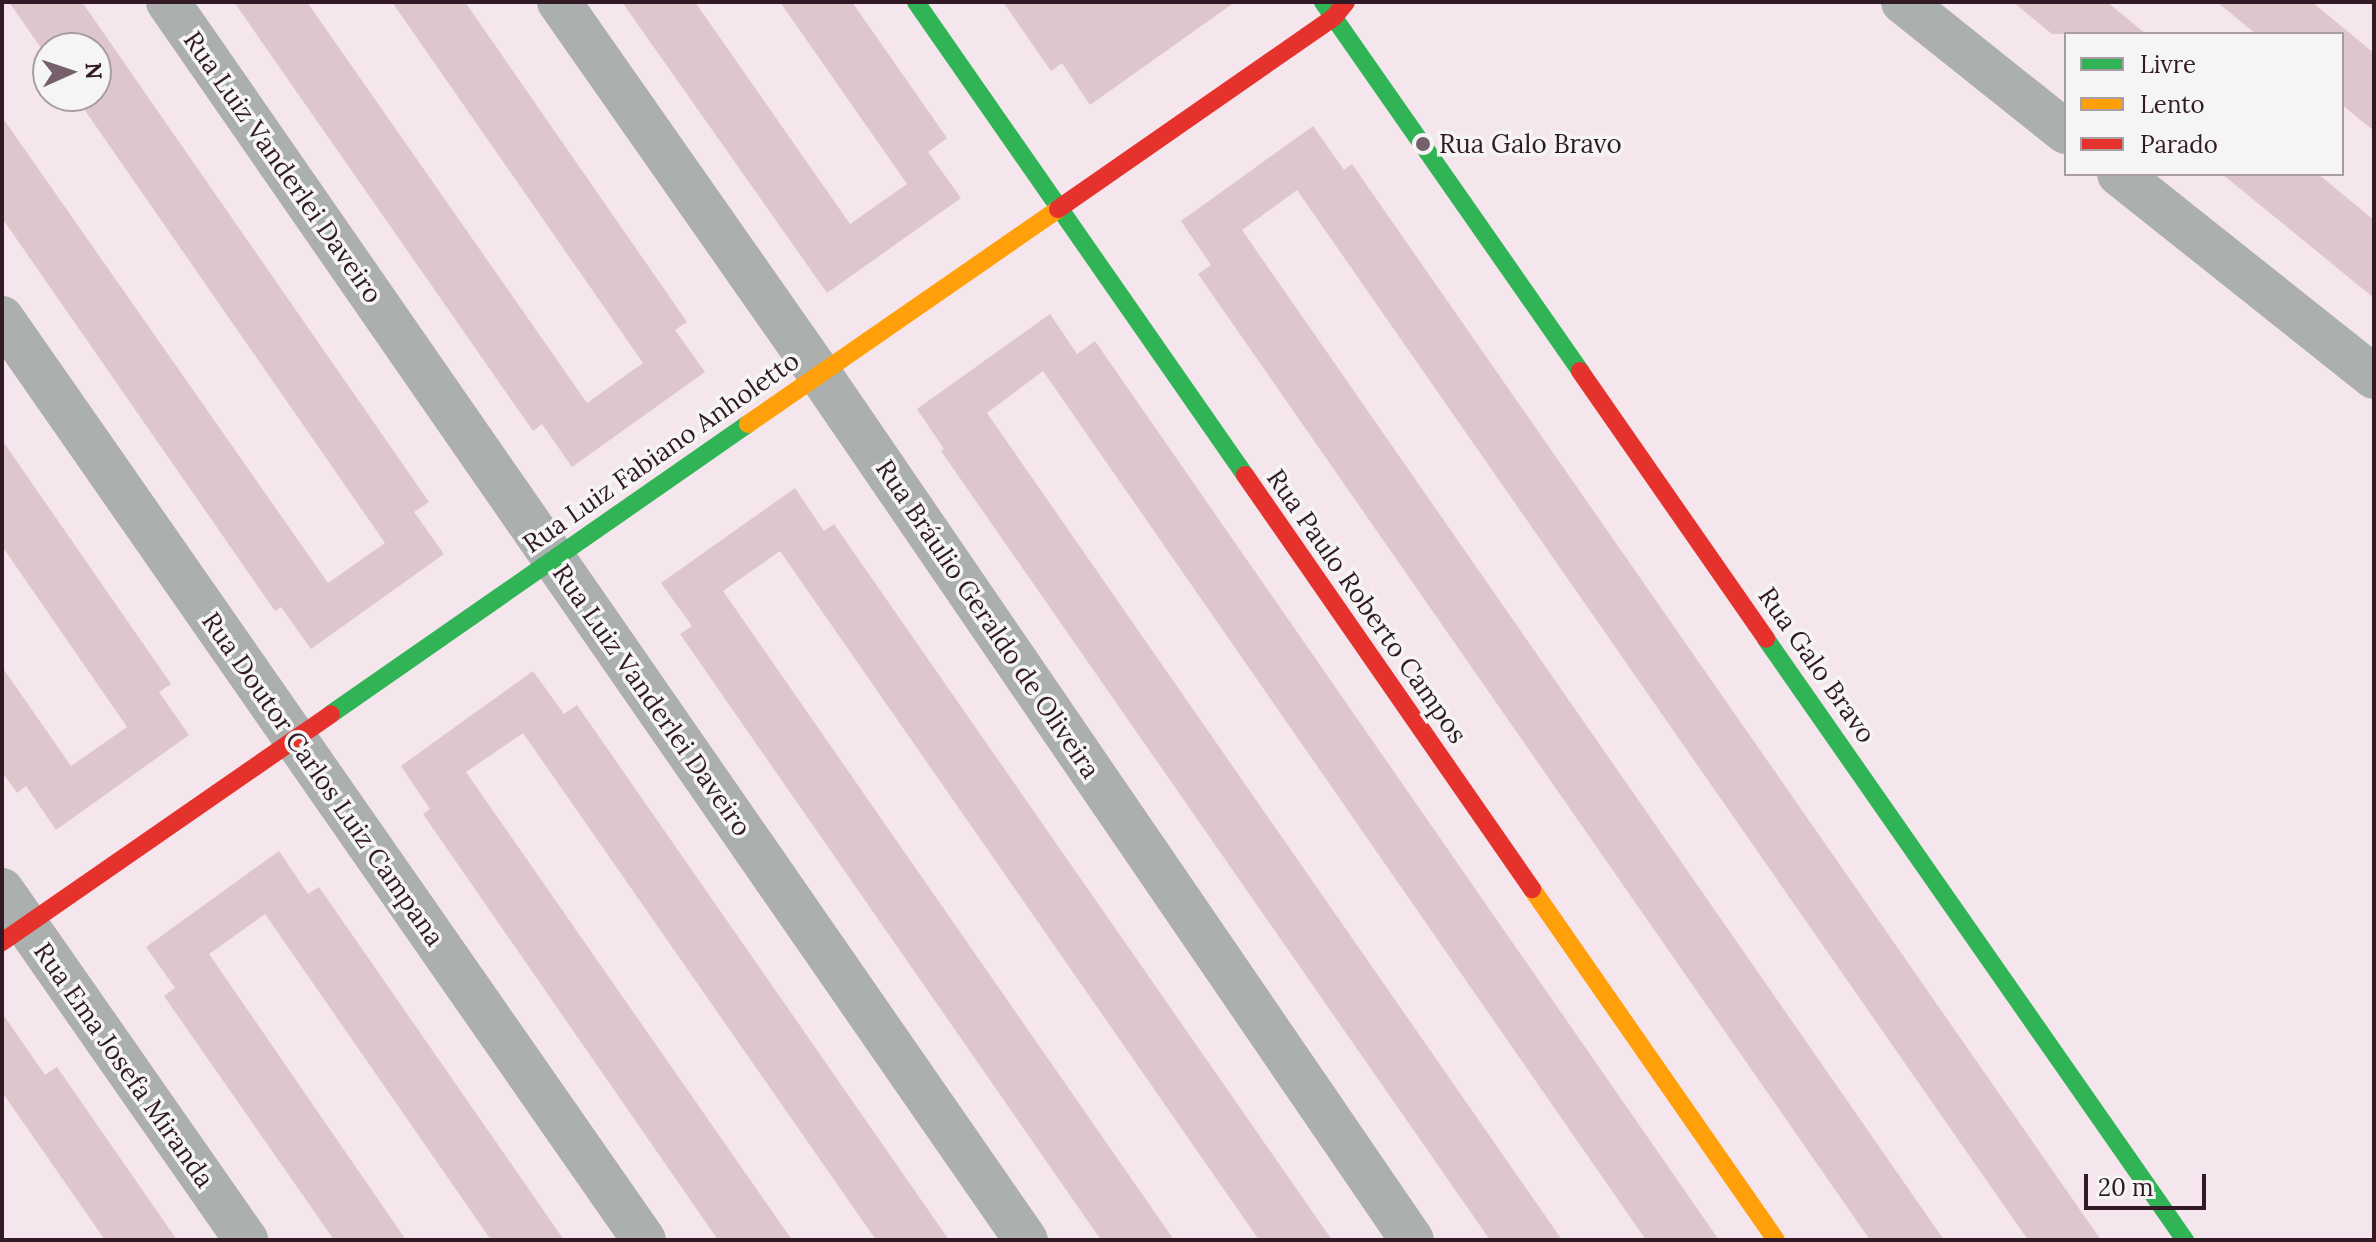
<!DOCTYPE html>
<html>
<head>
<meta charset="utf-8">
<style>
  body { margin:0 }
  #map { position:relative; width:2376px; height:1242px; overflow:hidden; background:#f5e5ed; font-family:Lora,serif }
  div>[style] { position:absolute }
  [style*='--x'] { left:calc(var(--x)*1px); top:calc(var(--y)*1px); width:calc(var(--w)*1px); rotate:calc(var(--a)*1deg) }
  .building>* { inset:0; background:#dec6cd }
  .street>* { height:44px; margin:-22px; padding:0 22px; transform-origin:22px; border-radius:22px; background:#abafae }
  .fast>* { height:18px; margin:-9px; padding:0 9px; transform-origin:9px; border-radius:9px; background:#30b455 }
  .slow>* { height:18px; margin:-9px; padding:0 9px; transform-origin:9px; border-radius:9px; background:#ff9f0a }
  .jam>* { height:18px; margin:-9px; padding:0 9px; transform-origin:9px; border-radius:9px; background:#e5322d }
  .dots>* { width:22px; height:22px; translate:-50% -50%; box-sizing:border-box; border:4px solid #f5f5f5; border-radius:50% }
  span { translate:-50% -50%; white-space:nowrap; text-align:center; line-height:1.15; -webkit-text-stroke:7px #f5f5f5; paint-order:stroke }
  .poi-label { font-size:26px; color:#321926 }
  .left { translate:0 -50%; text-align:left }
  .street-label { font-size:26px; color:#321926 }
  .frame { position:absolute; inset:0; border:4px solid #321926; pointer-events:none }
  .legend { position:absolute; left:2064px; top:32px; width:280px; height:144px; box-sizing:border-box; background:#f5f5f5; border:2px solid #a79da2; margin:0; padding:10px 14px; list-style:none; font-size:24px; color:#321926 }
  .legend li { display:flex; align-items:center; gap:16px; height:40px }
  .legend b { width:40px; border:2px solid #a79da2 }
  .north { position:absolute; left:32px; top:32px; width:80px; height:80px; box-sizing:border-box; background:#f5f5f5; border:2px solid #a79da2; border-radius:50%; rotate:87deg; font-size:22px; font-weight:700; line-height:32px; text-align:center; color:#321926 }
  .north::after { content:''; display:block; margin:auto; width:28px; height:36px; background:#76606c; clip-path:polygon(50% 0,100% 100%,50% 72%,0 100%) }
  .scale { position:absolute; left:2084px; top:1174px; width:122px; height:36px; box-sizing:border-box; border:4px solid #321926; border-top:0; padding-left:10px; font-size:24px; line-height:28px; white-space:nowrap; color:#321926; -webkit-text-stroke:6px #f5f5f5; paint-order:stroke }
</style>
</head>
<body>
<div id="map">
  <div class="building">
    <div style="clip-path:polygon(9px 2px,82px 2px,429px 502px,414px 512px,444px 554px,311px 649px,281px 607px,275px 611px,2px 218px,2px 117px,328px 583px,385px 543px,75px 96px,96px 96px,96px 48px,48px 48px,48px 58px)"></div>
    <div style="clip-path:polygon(234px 2px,307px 2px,587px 403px,643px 363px,392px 2px,465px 2px,687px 322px,675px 330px,705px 372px,572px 467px,542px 424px,533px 431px)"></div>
    <div style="clip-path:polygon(622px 2px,695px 2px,850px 224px,907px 184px,780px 2px,852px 2px,947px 138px,928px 152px,961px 198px,827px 293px)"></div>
    <div style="clip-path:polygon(1003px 2px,1235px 2px,1090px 105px,1062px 63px,1051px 71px)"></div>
    <div style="clip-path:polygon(2013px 2px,2107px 2px,2146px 34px,2052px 34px)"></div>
    <div style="clip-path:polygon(2217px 2px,2312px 2px,2374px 53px,2374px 131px,2342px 105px,2342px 34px,2256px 34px)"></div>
    <div style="clip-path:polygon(1313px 126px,1344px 170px,1352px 164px,2101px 1240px,2028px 1240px,1297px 190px,1242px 230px,1944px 1240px,1870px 1240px,1198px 274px,1211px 265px,1181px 221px)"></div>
    <div style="clip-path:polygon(2222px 174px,2318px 174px,2374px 220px,2374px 298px)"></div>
    <div style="clip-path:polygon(1050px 314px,1077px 354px,1095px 341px,1719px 1240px,1646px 1240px,1043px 371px,987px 413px,1562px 1240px,1490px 1240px,941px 451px,944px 449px,917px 409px)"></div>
    <div style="clip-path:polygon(2px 440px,171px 684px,159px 692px,189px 735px,56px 830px,26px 786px,17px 793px,2px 772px,2px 667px,71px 766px,127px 727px,2px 546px)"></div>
    <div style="clip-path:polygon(795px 488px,824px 531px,834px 524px,1332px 1240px,1259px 1240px,780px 551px,723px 591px,1174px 1240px,1101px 1240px,680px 634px,692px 626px,661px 583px)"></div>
    <div style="clip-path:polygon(533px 671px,564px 714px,577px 705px,949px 1240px,876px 1240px,523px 733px,466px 772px,792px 1240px,718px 1240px,423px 814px,430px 809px,401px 766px)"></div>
    <div style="clip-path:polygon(279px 851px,308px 894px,319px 887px,564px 1240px,491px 1240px,265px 914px,209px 954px,406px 1240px,334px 1240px,164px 996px,175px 988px,146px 947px)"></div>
    <div style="clip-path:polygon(2px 1013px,45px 1075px,57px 1067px,177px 1240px,105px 1240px,2px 1092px)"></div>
  </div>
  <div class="street">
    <div style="--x:168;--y:2;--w:1506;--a:55.28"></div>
    <div style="--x:559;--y:2;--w:453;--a:55"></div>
    <div style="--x:819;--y:373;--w:1050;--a:55.63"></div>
    <div style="--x:1903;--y:2;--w:208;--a:38.6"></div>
    <div style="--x:2119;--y:174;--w:326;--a:38.5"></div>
    <div style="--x:2;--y:318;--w:1123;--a:55.15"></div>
    <div style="--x:2;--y:890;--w:427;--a:55.1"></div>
  </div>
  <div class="fast">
    <div style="--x:916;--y:2;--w:576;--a:55.18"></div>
    <div style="--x:1323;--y:2;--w:450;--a:55.1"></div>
    <div style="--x:1766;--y:639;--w:733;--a:55.12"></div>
    <div style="--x:331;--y:714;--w:508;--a:-34.82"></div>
  </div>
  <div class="slow">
    <div style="--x:748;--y:424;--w:377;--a:-34.7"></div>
    <div style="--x:1532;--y:889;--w:427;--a:55.2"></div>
  </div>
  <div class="jam">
    <div style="--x:1058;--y:209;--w:336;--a:-34.8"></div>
    <div style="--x:1334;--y:17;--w:19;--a:-51"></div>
    <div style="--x:1580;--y:371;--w:326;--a:55.2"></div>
    <div style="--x:1245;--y:475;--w:504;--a:55.27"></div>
    <div style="--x:2;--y:942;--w:400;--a:-34.7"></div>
  </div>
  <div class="dots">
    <div style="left:1423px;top:144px;background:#76606c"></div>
  </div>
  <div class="poi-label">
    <span class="left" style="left:1439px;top:144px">Rua Galo Bravo</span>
  </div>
  <div class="street-label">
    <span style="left:283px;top:167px;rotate:55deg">Rua Luiz Vanderlei Daveiro</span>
    <span style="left:661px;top:452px;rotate:-35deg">Rua Luiz Fabiano Anholetto</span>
    <span style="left:1367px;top:606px;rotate:55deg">Rua Paulo Roberto Campos</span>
    <span style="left:988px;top:619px;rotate:56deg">Rua Bráulio Geraldo de Oliveira</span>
    <span style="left:1817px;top:665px;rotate:55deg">Rua Galo Bravo</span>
    <span style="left:652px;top:700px;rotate:55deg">Rua Luiz Vanderlei Daveiro</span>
    <span style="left:323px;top:779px;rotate:55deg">Rua Doutor Carlos Luiz Campana</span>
    <span style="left:124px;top:1065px;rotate:55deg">Rua Ema Josefa Miranda</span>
  </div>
  <div class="frame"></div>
  <ul class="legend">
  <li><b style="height:10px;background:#30b455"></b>Livre</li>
  <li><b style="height:10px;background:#ff9f0a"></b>Lento</li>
  <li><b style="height:10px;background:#e5322d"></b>Parado</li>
  </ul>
  <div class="north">N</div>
  <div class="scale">20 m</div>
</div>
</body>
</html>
